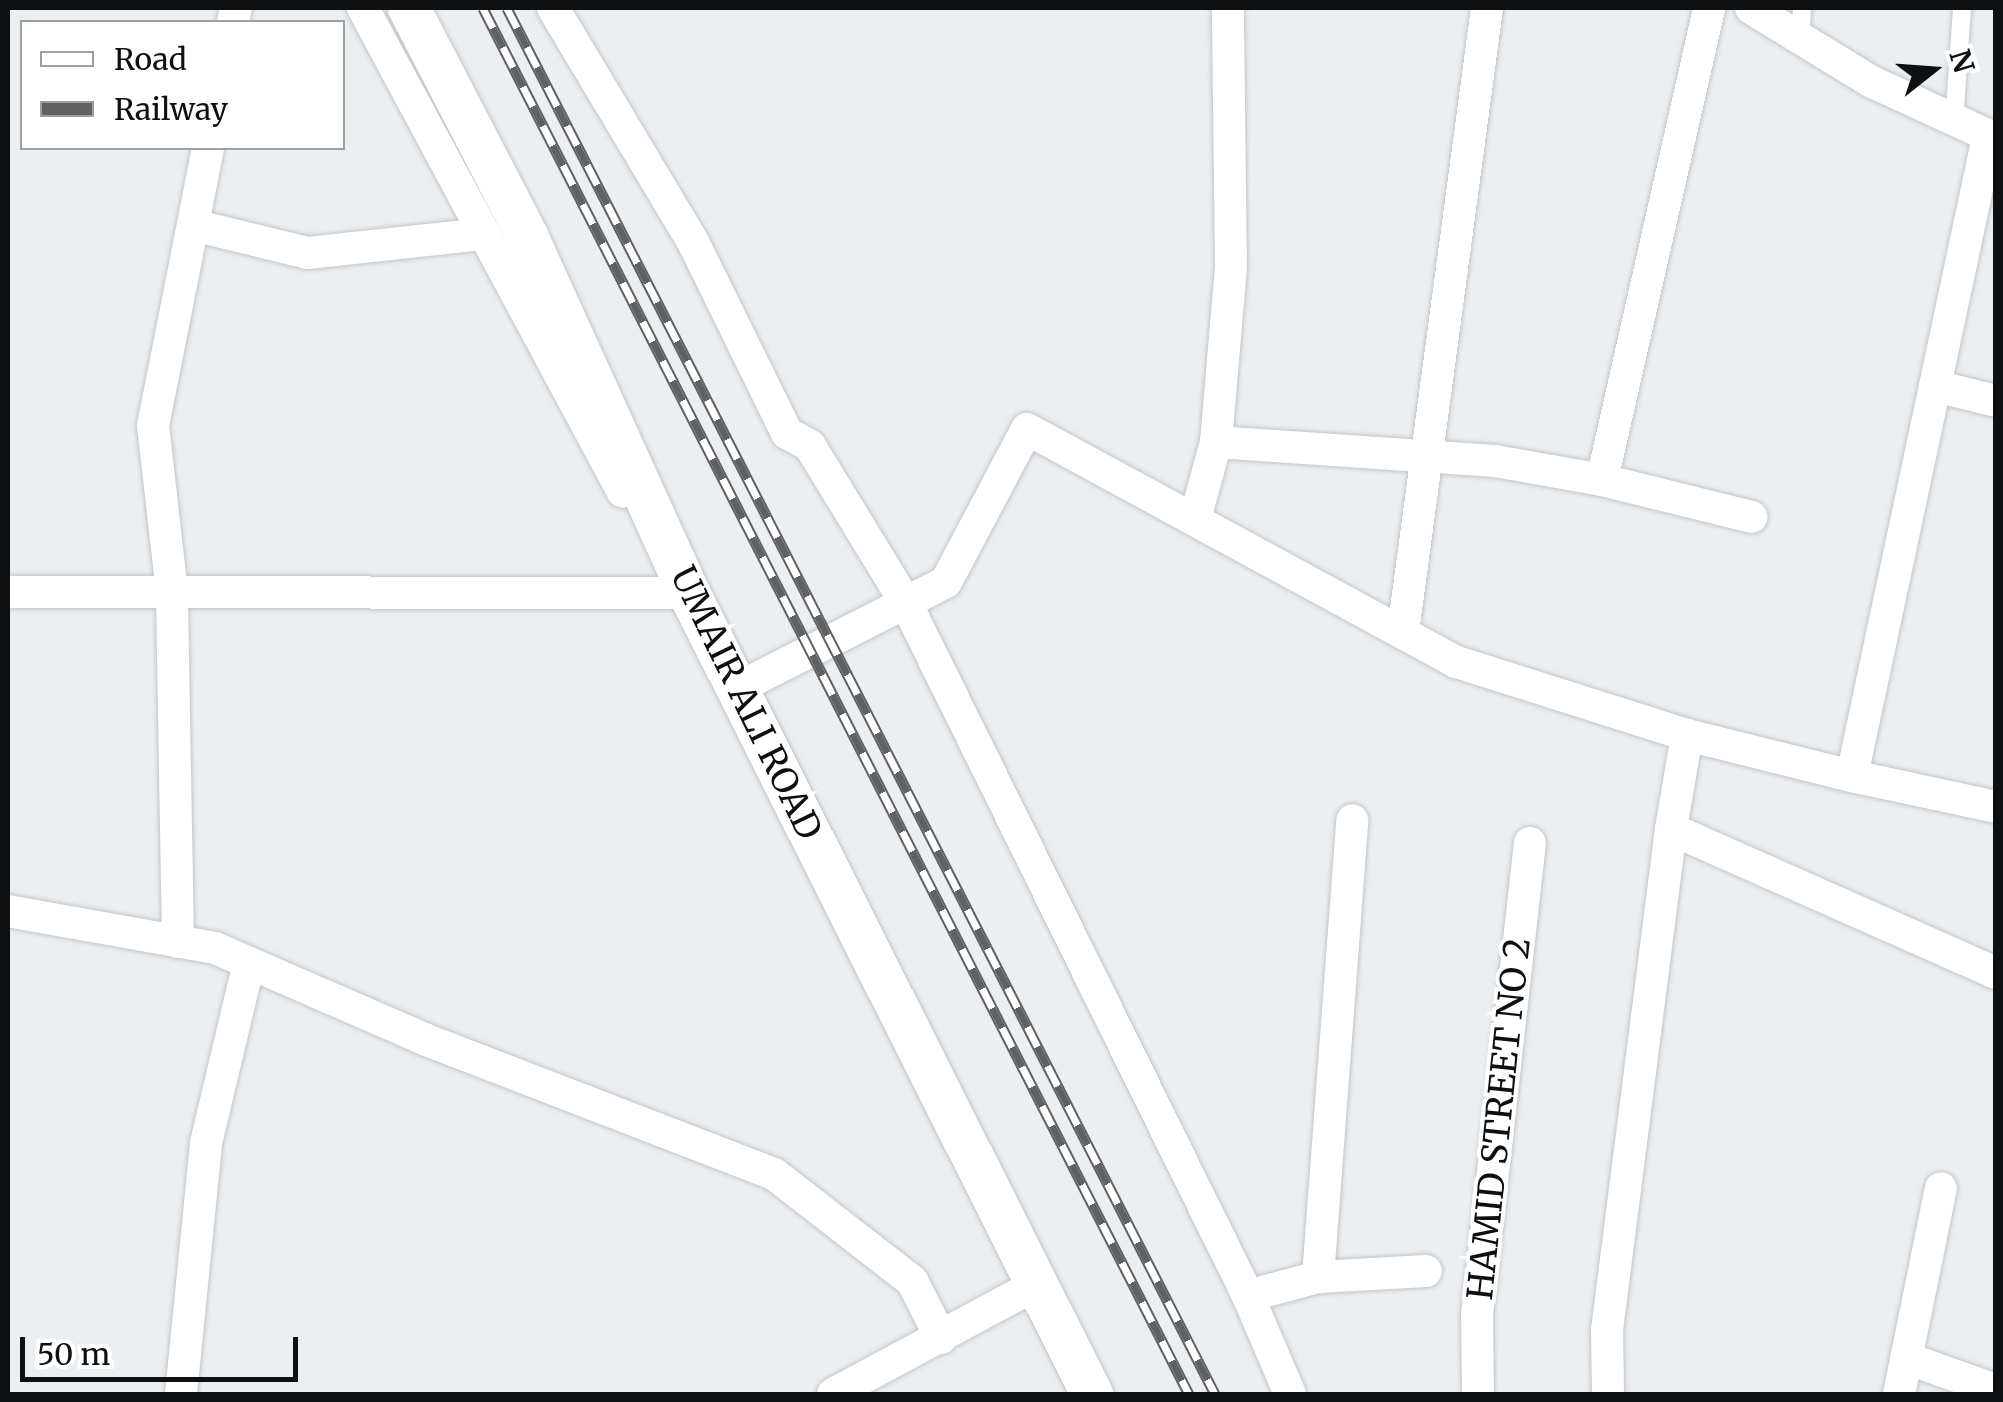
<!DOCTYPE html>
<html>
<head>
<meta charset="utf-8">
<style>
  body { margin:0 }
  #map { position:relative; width:2003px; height:1402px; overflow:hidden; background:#eceff2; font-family:Merriweather,serif }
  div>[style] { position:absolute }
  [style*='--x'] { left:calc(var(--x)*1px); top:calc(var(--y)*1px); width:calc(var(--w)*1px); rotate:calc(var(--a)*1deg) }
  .roads { filter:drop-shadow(0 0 2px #c2c6c9) drop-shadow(0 0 2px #c2c6c9) }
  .service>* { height:18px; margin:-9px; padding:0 9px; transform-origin:9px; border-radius:9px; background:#fff }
  .minor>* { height:32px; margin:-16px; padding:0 16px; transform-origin:16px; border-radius:16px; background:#fff }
  .tertiary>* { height:42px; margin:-21px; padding:0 21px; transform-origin:21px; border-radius:21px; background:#fff }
  .rail>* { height:11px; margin-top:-5.5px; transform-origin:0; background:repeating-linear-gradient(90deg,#fff 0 22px,#5f6163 0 44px); box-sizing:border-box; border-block:2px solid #5f6163 }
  span { translate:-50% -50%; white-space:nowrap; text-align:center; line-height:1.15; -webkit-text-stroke:8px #fff; paint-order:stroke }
  .street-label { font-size:35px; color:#0d0f10 }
  .frame { position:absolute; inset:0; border:10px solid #0d0f10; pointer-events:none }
  .legend { position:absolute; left:20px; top:20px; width:325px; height:130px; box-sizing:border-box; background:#fff; border:2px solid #9e9f9f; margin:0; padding:12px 18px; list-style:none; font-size:30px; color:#0d0f10 }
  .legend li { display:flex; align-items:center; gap:20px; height:50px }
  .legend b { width:50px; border:2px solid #9e9f9f }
  .north { position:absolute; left:1883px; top:20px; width:100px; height:100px; -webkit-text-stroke:8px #fff; paint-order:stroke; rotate:73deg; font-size:28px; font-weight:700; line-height:40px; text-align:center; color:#0d0f10 }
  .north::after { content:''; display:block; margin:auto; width:35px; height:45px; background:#0d0f10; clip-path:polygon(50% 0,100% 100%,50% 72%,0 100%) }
  .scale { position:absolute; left:20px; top:1337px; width:278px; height:45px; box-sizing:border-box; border:5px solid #0d0f10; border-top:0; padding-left:12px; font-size:30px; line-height:35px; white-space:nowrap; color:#0d0f10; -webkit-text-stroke:8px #fff; paint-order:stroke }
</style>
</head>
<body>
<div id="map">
  <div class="roads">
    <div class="service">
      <div style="--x:1800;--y:38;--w:30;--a:-86"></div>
      <div style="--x:1954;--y:123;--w:115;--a:-86"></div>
    </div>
    <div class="minor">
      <div style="--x:363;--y:8;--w:549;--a:61.76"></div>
      <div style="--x:553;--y:8;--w:275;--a:59.1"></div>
      <div style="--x:694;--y:244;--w:211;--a:63.8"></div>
      <div style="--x:787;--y:433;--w:26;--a:29"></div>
      <div style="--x:810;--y:446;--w:184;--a:58.6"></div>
      <div style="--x:906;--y:603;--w:773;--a:63.73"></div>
      <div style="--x:1248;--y:1296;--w:107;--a:66.8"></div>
      <div style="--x:1751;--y:8;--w:140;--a:31.5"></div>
      <div style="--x:1870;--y:81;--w:139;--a:24.7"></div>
      <div style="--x:233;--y:22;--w:14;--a:-78"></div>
      <div style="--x:1988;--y:137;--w:653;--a:102.02"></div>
      <div style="--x:1852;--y:776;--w:147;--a:12.1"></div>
      <div style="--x:193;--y:225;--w:118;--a:13.7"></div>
      <div style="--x:308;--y:253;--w:177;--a:-6.2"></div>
      <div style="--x:1935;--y:386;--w:63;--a:13.8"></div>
      <div style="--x:1216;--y:442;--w:280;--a:3.9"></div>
      <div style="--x:1495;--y:461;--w:109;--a:10.1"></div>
      <div style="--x:1602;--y:480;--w:154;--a:13.9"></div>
      <div style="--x:1602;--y:480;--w:484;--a:-77.2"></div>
      <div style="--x:1195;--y:519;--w:80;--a:-74.7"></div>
      <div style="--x:1216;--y:442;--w:175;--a:-85.1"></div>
      <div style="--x:1231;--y:268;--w:260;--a:-90.7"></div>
      <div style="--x:8;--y:592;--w:681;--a:0.08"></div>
      <div style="--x:1403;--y:632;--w:630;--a:-82.33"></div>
      <div style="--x:738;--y:688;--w:233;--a:-27"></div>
      <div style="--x:946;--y:582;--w:173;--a:-62.1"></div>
      <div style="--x:1027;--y:429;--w:489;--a:28.5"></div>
      <div style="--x:1457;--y:662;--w:241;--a:17.6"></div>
      <div style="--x:1687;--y:735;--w:170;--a:14"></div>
      <div style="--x:1687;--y:735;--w:95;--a:99.7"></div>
      <div style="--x:1671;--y:829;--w:355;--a:23.9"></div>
      <div style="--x:8;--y:911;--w:210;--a:10.1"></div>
      <div style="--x:215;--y:948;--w:228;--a:23.5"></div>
      <div style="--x:424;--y:1039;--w:375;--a:21.1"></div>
      <div style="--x:774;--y:1174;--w:175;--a:37.8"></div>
      <div style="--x:912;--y:1281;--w:64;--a:63"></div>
      <div style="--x:178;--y:942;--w:350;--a:-91"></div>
      <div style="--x:172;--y:592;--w:167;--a:-96.5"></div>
      <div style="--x:153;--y:426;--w:283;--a:-78.8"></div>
      <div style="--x:1318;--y:1277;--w:458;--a:-85.7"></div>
      <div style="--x:1248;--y:1296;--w:73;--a:-15.2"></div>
      <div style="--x:1318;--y:1277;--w:108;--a:-3.2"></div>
      <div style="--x:1906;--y:1358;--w:96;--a:19.6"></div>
      <div style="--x:181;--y:1394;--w:252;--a:-84.3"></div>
      <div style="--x:206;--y:1143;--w:185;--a:-76.6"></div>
      <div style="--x:833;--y:1394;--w:232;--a:-28.3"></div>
      <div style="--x:1478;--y:1394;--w:79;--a:-90.7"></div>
      <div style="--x:1477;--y:1315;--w:475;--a:-83.6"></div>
      <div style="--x:1608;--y:1394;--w:64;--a:-90.9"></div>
      <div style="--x:1607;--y:1330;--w:505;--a:-82.72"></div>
      <div style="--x:1899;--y:1394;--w:210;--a:-78.5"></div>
    </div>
    <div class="tertiary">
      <div style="--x:409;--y:8;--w:257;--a:62.6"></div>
      <div style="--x:527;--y:236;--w:392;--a:65.6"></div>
      <div style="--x:689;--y:593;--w:897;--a:63.29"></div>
    </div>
  </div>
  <div class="rail">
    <div style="--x:483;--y:8;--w:1555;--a:63.01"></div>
    <div style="--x:507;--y:8;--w:1556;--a:62.94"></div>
  </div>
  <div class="street-label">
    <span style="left:746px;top:703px;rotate:64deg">UMAIR ALI ROAD</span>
    <span style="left:1499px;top:1119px;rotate:-84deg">HAMID STREET NO 2</span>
  </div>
  <div class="frame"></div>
  <ul class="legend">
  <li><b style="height:12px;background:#fff"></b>Road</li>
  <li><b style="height:12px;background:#5f6163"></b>Railway</li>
  </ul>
  <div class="north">N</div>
  <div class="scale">50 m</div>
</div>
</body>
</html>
